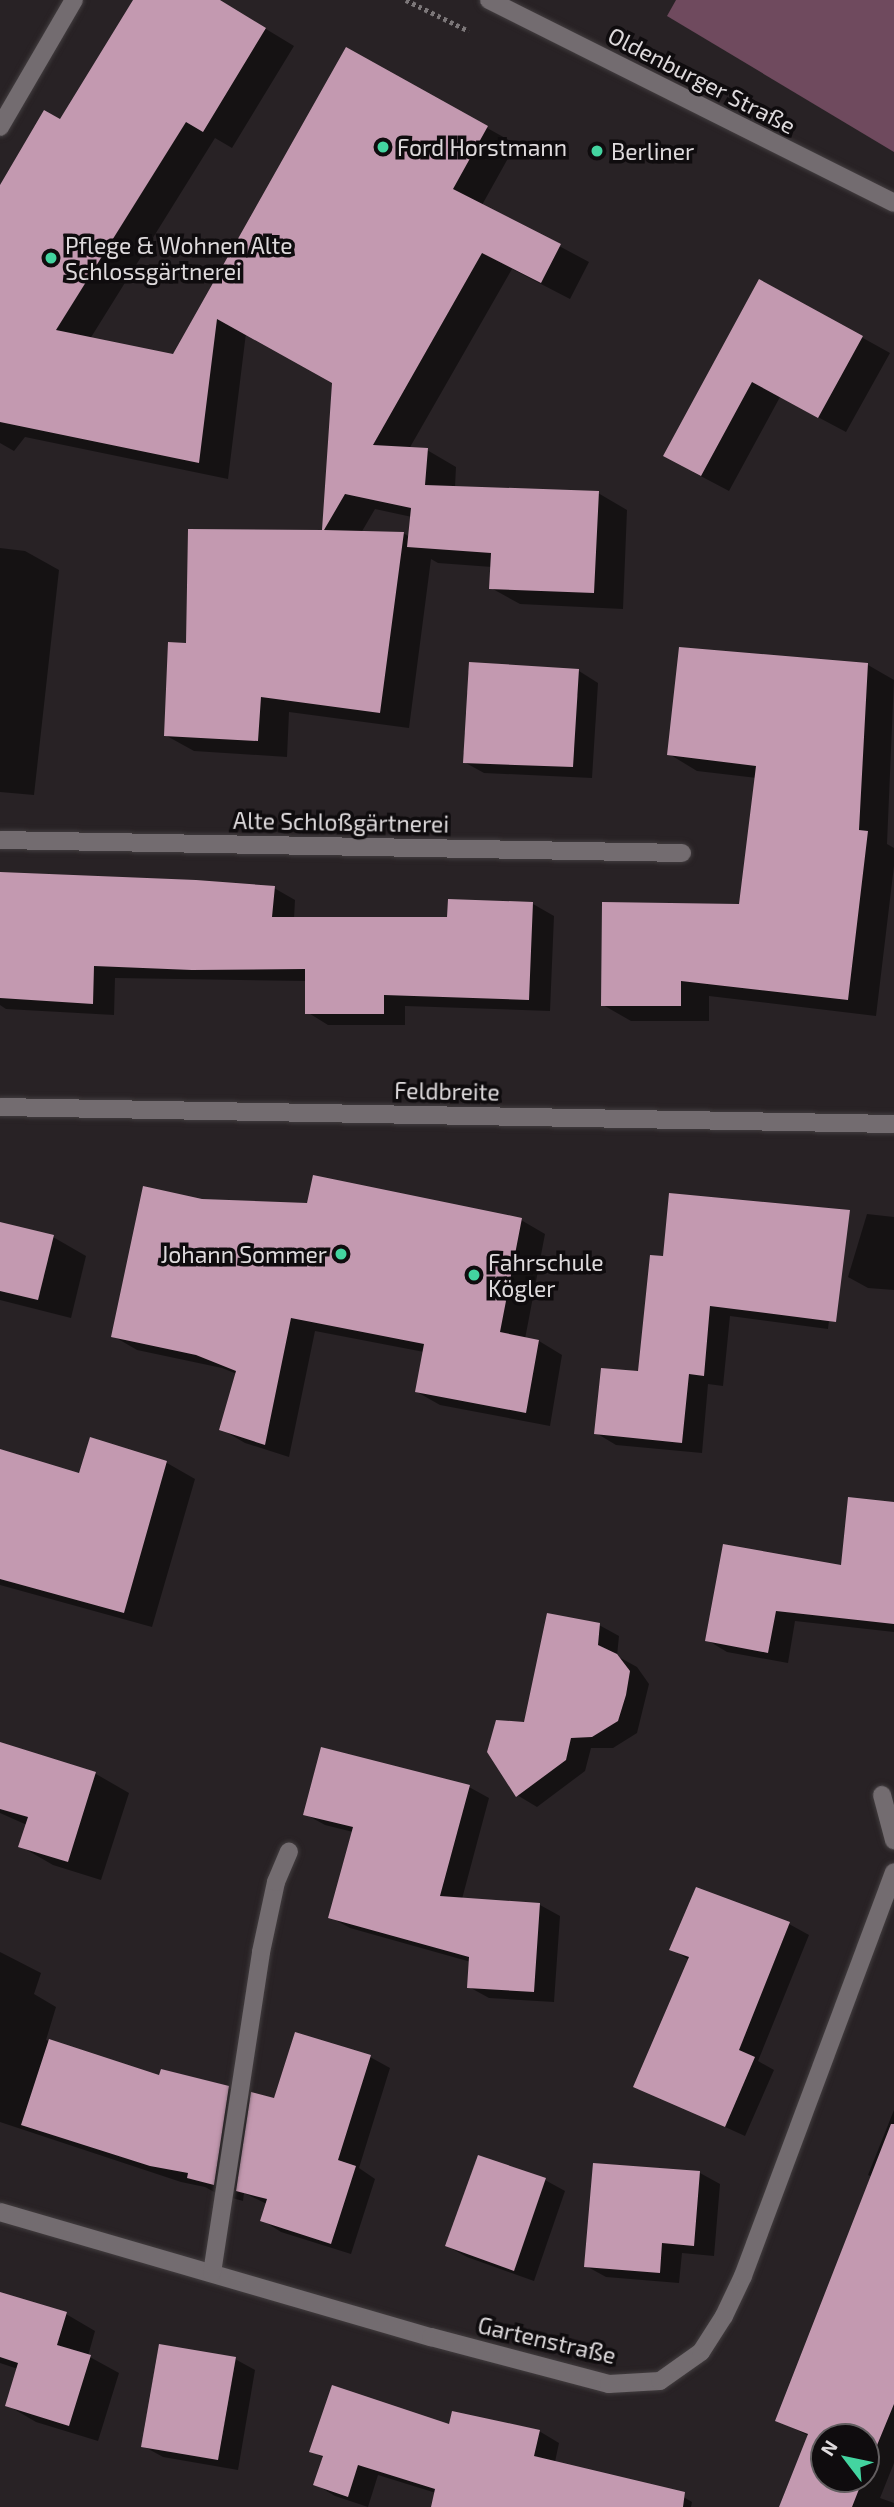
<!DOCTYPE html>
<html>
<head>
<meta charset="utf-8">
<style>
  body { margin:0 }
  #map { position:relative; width:894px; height:2507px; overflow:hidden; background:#282225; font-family:"Exo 2",sans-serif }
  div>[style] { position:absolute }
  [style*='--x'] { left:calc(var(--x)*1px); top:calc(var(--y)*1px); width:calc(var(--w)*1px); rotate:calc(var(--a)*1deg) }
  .forest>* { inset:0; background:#6f4a5e }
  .shadow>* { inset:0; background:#0007 }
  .building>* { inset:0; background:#c399b0 }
  .path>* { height:4.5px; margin-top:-2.25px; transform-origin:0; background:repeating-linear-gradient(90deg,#7c7779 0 3.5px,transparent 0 7px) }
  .roads { filter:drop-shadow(0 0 2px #423d3f) drop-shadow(0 0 2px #423d3f) }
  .minor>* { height:18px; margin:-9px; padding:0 9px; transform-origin:9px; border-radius:9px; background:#736c70 }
  .dots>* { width:19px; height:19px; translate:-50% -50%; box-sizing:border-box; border:4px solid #0f0c0e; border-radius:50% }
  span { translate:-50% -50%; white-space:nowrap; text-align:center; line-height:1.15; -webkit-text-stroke:7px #0f0c0e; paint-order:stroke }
  .street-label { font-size:23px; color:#dedadc }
  .poi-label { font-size:23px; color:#dedadc }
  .left { translate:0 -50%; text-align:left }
  .right { translate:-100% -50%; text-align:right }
  .north { position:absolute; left:810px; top:2423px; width:70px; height:70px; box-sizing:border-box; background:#0f0c0e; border:2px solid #625e60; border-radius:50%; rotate:302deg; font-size:19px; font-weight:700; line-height:28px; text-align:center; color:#dedadc }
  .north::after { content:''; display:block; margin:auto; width:24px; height:32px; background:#43d4a0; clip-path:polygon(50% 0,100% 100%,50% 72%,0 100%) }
</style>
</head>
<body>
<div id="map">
  <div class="forest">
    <div style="clip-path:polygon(676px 0,894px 0,894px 152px,667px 16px)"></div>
  </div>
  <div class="shadow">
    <div style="clip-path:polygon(evenodd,135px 0,218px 0,294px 46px,232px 148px,215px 138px,90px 339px,174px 356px,346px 49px,516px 144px,482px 205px,589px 262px,570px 299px,512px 269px,409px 449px,427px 450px,456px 467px,455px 487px,598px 493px,627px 510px,623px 609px,520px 604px,491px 588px,492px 567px,438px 563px,431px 559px,409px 728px,289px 712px,287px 757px,194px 751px,165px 735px,188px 645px,324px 532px,334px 383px,246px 333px,228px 479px,25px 437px,14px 451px,0 443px,0 188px,60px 121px,135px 0,375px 509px,412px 517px,410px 537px,403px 533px,361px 533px,375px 509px)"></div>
    <div style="clip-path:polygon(760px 281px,890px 353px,846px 432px,780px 397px,729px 491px,693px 472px)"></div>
    <div style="clip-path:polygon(0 548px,25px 551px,59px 570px,34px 795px,0 792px)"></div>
    <div style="clip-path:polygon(868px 665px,894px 680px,887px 844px,894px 848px,894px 866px,876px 1016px,709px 996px,709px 1021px,631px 1021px,603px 1005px,741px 905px,757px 778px,697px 771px,669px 754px)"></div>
    <div style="clip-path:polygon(579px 671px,598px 683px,592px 778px,484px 773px,464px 762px)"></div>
    <div style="clip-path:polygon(0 873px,274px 888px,295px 900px,294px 919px,449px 919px,533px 904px,554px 916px,550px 1011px,405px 1006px,405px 1025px,328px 1025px,307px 1012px,307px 981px,115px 978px,114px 1015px,6px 1009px,0 1005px)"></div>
    <div style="clip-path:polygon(201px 1200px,521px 1220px,545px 1234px,525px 1339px,539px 1341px,562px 1355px,550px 1426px,440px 1405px,417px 1392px,424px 1352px,315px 1331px,289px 1457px,245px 1443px,221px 1429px,237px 1374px,222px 1368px,137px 1350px,113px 1336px)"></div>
    <div style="clip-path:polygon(867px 1214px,894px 1217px,894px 1290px,868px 1288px,848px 1277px)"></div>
    <div style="clip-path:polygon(841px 1221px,828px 1329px,730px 1316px,723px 1386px,708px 1384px,702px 1453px,616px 1445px,596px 1433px,640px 1373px,665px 1258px)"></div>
    <div style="clip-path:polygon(0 1224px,53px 1237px,86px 1256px,71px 1318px,0 1300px)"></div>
    <div style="clip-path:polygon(91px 1439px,167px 1463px,195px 1479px,152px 1627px,0 1585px,0 1451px,81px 1475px)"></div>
    <div style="clip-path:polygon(894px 1504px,894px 1632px,795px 1621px,788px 1663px,727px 1652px,707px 1640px,842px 1567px)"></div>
    <div style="clip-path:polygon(599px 1625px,619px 1636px,617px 1656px,637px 1667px,649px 1684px,637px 1733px,613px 1748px,591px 1748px,585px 1771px,537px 1807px,517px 1795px,525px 1723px)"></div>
    <div style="clip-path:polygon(0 1744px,96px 1774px,129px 1793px,101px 1880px,53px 1865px,20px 1846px,27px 1825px,0 1813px)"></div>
    <div style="clip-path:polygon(469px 1787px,489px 1798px,462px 1899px,540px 1905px,560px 1916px,554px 2002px,489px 1998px,469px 1987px,471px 1962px,350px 1928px,330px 1917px,353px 1832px,325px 1825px,305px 1814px)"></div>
    <div style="clip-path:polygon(789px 1924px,809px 1935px,758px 2061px,774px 2070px,745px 2136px,635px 2086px,689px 1960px,672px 1949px)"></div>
    <div style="clip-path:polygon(0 1952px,41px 1973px,34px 1994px,56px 2007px,46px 2040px,160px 2077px,228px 2088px,251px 2101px,275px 2100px,370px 2057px,390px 2068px,359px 2168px,375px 2179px,351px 2254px,281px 2232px,262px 2220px,267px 2204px,244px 2193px,243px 2201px,218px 2194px,205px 2187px,181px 2182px,0 2122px)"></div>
    <div style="clip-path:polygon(evenodd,894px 2110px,894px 2463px,880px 2498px,894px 2503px,894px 2507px,781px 2507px,809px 2436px,777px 2420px,872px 2177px,868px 2175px,894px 2110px,824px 2437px,866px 2437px,866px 2479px,824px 2479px,824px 2437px)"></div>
    <div style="clip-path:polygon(700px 2173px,720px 2184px,714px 2256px,682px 2253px,679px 2283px,606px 2277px,586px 2266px)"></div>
    <div style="clip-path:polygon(545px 2180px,565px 2191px,534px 2281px,467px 2257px,447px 2246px)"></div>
    <div style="clip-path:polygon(0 2294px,66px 2314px,95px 2331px,88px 2356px,119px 2373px,98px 2441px,36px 2422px,7px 2405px,18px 2369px,0 2363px)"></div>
    <div style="clip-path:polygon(235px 2359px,255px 2370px,238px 2470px,163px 2457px,143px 2446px)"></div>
    <div style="clip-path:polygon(450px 2426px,539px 2431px,559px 2443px,555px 2462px,673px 2491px,692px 2502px,691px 2507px,433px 2507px,436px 2493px,378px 2475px,368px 2507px,335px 2496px,315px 2484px,324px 2458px,311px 2451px)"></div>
  </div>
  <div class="building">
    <div style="clip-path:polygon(133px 0,220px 0,266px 28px,203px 132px,186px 122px,56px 330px,173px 354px,346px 47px,488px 126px,453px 189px,561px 244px,541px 283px,482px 253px,373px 445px,428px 448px,425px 485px,599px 491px,594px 593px,489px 589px,491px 553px,407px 547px,411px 508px,345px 494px,324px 530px,404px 532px,380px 713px,261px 697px,258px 741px,164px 736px,168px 642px,186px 643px,188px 529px,322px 530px,332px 383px,217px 319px,199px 463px,0 422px,0 185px,44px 110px,60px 119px)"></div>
    <div style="clip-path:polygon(759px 279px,863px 336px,818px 418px,752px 382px,701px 476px,663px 456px)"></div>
    <div style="clip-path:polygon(679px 647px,868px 663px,859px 830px,868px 831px,848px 1000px,681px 981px,681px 1006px,601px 1006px,602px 902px,739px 904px,756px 766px,667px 755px)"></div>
    <div style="clip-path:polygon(469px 662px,579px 669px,573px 767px,463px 763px)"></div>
    <div style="clip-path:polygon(0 872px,196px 880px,275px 886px,272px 917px,447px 917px,448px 899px,533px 902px,529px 1000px,384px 995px,384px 1014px,305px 1014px,305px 969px,192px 970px,94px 966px,93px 1004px,0 998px)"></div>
    <div style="clip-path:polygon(313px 1175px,522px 1218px,500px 1332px,539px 1340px,526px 1413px,415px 1392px,424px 1344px,291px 1318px,265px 1445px,219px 1430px,236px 1371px,196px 1355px,111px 1337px,143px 1186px,202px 1199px,307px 1203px)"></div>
    <div style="clip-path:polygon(669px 1193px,850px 1210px,836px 1322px,710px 1306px,704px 1376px,689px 1374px,682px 1443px,594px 1434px,601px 1368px,638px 1371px,650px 1255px,663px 1256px)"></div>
    <div style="clip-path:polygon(0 1222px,54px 1235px,38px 1300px,0 1291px)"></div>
    <div style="clip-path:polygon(90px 1437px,167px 1461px,124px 1613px,0 1579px,0 1449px,79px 1473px)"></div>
    <div style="clip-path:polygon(848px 1497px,894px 1502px,894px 1624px,776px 1611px,768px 1653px,705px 1641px,723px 1544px,841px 1565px)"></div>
    <div style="clip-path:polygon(547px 1613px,600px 1623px,598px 1645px,617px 1654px,630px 1671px,626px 1695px,618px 1721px,592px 1737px,571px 1738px,566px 1760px,516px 1797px,487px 1752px,496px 1720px,524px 1722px)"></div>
    <div style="clip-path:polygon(0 1742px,96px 1772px,68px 1862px,18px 1847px,28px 1817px,0 1809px)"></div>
    <div style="clip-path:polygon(321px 1747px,470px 1785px,440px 1896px,540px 1903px,534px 1992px,467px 1988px,469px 1957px,328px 1918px,353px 1827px,303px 1815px)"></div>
    <div style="clip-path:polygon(696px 1887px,790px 1922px,739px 2050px,755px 2057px,725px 2127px,633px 2087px,689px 1957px,669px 1950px)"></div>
    <div style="clip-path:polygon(295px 2032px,371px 2055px,338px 2160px,356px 2166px,331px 2244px,260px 2221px,267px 2199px,236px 2191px,251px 2092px,274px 2098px)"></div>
    <div style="clip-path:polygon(49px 2039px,159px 2075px,161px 2069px,229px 2086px,214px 2185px,187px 2178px,188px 2173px,150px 2166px,21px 2125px)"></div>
    <div style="clip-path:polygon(891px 2124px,894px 2124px,894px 2404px,866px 2472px,866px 2437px,824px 2437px,824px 2479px,863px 2479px,852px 2507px,779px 2507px,808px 2434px,775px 2421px)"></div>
    <div style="clip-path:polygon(478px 2155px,546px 2178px,514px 2271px,445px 2246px)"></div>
    <div style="clip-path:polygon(593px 2163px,700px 2171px,694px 2246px,662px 2243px,660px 2273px,584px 2267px)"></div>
    <div style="clip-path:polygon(0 2292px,67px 2312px,57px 2345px,91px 2355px,69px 2426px,5px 2406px,18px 2363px,0 2357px)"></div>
    <div style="clip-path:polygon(159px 2344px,236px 2357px,218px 2460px,141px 2447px)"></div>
    <div style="clip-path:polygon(332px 2385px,449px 2424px,452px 2411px,540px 2430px,534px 2456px,685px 2492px,683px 2507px,431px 2507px,435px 2489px,358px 2465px,348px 2497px,313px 2485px,323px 2456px,309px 2452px)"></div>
  </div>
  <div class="path">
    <div style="--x:406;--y:0;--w:70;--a:26.2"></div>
  </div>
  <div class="roads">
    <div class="minor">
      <div style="--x:489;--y:0;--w:453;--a:26.6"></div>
      <div style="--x:0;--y:127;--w:147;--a:-59.8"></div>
      <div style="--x:0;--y:840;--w:682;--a:1.09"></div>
      <div style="--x:0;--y:1107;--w:894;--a:1.09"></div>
      <div style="--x:882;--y:1795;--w:47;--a:75.1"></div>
      <div style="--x:0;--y:2212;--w:449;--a:16.2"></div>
      <div style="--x:431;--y:2337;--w:184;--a:14.8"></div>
      <div style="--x:609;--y:2384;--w:51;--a:-3.4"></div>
      <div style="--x:660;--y:2381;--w:50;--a:-35.3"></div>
      <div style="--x:701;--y:2352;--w:43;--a:-57.4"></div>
      <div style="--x:724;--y:2316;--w:44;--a:-64.6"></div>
      <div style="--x:743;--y:2276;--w:431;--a:-69.5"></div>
      <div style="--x:212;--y:2273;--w:325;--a:-81.3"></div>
      <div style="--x:261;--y:1952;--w:72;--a:-77.9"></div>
      <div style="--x:276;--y:1882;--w:33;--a:-67"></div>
    </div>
  </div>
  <div class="dots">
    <div style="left:383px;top:147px;background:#43d4a0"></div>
    <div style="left:597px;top:151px;background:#43d4a0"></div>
    <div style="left:51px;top:258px;background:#43d4a0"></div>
    <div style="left:341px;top:1254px;background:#43d4a0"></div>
    <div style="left:474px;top:1275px;background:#43d4a0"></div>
  </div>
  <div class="street-label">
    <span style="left:702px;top:80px;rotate:27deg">Oldenburger Straße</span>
    <span style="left:341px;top:822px;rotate:1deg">Alte Schloßgärtnerei</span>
    <span style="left:447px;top:1091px;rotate:1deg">Feldbreite</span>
    <span style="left:547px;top:2340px;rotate:13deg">Gartenstraße</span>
  </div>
  <div class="poi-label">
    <span class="left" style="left:397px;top:147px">Ford Horstmann</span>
    <span class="left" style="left:611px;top:151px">Berliner</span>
    <span class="left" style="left:65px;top:258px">Pflege &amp; Wohnen Alte<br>Schlossgärtnerei</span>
    <span class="right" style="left:327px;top:1254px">Johann Sommer</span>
    <span class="left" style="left:488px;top:1275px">Fahrschule<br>Kögler</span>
  </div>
  <div class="north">N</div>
</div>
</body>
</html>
